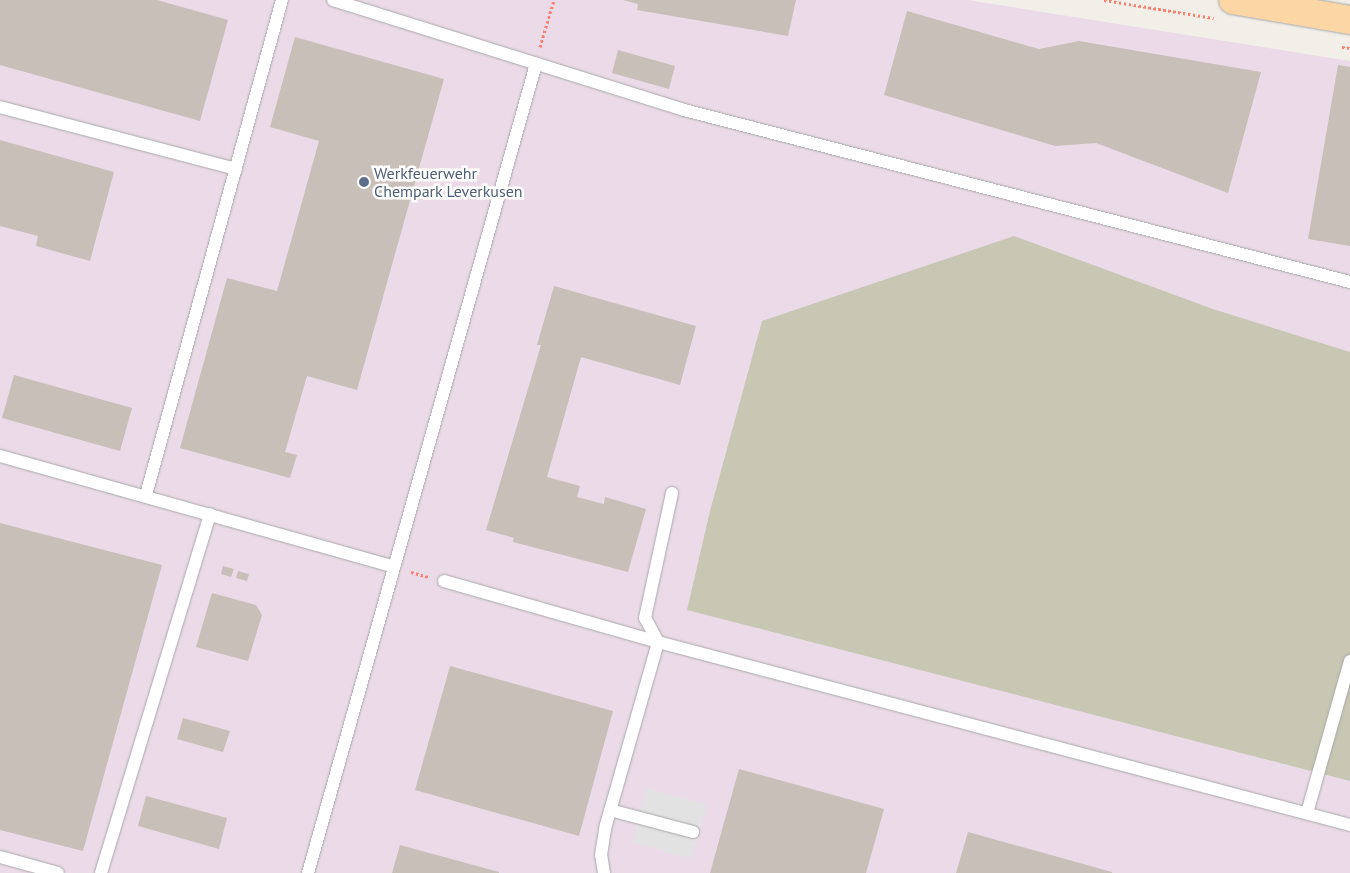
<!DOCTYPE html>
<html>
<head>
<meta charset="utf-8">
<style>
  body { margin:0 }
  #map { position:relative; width:1350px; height:873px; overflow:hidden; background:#f2efe9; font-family:"PT Sans",sans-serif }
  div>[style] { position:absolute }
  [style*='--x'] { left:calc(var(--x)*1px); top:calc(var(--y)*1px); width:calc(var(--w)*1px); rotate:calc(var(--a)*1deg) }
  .industrial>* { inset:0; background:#ebdbe8 }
  .construction>* { inset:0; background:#c7c7b4 }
  .parking>* { inset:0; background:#e2e2e2 }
  .building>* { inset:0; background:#c7bfb8 }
  .path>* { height:3px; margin-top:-1.5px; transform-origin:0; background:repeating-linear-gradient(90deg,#fa8072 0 2.5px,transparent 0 5px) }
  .roads { filter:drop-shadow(0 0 1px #a9a9a9) drop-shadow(0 0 1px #a9a9a9) }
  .service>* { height:12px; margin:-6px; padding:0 6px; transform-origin:6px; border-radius:6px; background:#fff }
  .primary>* { height:28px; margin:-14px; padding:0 14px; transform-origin:14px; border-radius:14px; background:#fcd6a4 }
  .dots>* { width:14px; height:14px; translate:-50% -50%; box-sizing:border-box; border:2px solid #fff; border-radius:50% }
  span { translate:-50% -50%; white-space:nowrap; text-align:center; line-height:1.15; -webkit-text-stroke:5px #fff; paint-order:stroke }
  .service-label { font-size:16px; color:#4e5e75 }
  .left { translate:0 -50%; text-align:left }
</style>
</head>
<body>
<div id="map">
  <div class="industrial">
    <div style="clip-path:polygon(0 0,968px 0,1350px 61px,1350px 873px,0 873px)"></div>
  </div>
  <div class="construction">
    <div style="clip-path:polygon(1014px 236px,1213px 309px,1350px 352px,1350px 781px,687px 610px,710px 511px,762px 321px)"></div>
  </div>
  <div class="parking">
    <div style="clip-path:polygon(647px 788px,707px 805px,691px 859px,632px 842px)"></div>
  </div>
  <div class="building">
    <div style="clip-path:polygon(0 0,157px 0,228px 20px,200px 121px,0 65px)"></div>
    <div style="clip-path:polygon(623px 0,796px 0,788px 36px,637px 10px,638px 4px)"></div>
    <div style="clip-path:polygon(907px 11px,1039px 49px,1079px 41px,1261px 72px,1228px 193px,1096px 143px,1055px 146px,884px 95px)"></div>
    <div style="clip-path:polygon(295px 37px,444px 79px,357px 390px,307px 376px,285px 452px,297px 455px,290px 478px,180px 448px,227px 278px,277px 291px,319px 141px,270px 127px)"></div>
    <div style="clip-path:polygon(618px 50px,675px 66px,669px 89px,612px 73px)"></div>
    <div style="clip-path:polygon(1338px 65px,1350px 67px,1350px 246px,1308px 239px)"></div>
    <div style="clip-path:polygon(0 140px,114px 172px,90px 261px,36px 246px,38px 236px,0 226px)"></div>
    <div style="clip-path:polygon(554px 286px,696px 326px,680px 385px,581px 357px,547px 477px,580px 486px,577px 497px,604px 504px,605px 497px,646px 509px,628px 572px,513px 542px,514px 538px,486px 530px,541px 345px,537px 345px)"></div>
    <div style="clip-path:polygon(14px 375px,132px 408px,120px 451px,2px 418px)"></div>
    <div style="clip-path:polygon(0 523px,162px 565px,83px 851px,0 830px)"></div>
    <div style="clip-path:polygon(223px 566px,234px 569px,231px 577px,221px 574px)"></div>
    <div style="clip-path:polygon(238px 571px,249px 574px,247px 581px,236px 578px)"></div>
    <div style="clip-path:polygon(212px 593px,256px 605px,262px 615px,248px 661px,196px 647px)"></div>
    <div style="clip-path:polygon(450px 666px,613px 711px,579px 836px,415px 790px)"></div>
    <div style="clip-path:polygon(183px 718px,230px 731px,223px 752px,177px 739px)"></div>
    <div style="clip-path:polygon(739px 769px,884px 809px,866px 873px,710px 873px)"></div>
    <div style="clip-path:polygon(146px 796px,227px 818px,219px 849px,138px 826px)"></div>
    <div style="clip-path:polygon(968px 832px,1112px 872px,1112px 873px,956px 873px)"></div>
    <div style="clip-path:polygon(400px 845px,499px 872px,499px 873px,392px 873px)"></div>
  </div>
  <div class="path">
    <div style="--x:1104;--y:0;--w:111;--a:9.3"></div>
    <div style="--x:540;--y:47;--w:49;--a:-73.4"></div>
    <div style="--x:1342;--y:47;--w:8;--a:7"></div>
    <div style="--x:411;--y:572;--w:19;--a:16"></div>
  </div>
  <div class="roads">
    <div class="service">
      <div style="--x:333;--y:0;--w:368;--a:17.4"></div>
      <div style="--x:684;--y:110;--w:688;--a:14.48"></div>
      <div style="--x:0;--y:107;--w:244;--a:14.7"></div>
      <div style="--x:0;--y:456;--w:409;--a:15.7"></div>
      <div style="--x:146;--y:495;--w:513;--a:-74.64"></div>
      <div style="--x:444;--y:581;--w:223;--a:15.9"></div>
      <div style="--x:658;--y:642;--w:716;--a:14.81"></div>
      <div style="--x:610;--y:810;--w:86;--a:14.8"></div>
      <div style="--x:1307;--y:813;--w:158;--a:-74.2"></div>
      <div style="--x:0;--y:857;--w:60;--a:15.4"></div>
      <div style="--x:101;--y:873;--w:375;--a:-73.1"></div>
      <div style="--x:308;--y:873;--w:841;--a:-74.26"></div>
      <div style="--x:604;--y:873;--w:18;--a:-99"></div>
      <div style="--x:601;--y:855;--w:30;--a:-81"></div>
      <div style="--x:606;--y:825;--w:190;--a:-74.1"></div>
      <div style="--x:658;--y:642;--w:27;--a:-118"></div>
      <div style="--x:645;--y:618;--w:128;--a:-77.8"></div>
    </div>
    <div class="primary">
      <div style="--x:1233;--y:0;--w:119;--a:9.7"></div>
    </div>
  </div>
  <div class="dots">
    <div style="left:364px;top:182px;background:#5c6f8a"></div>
  </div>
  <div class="service-label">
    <span class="left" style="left:374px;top:182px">Werkfeuerwehr<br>Chempark Leverkusen</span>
  </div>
</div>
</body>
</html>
